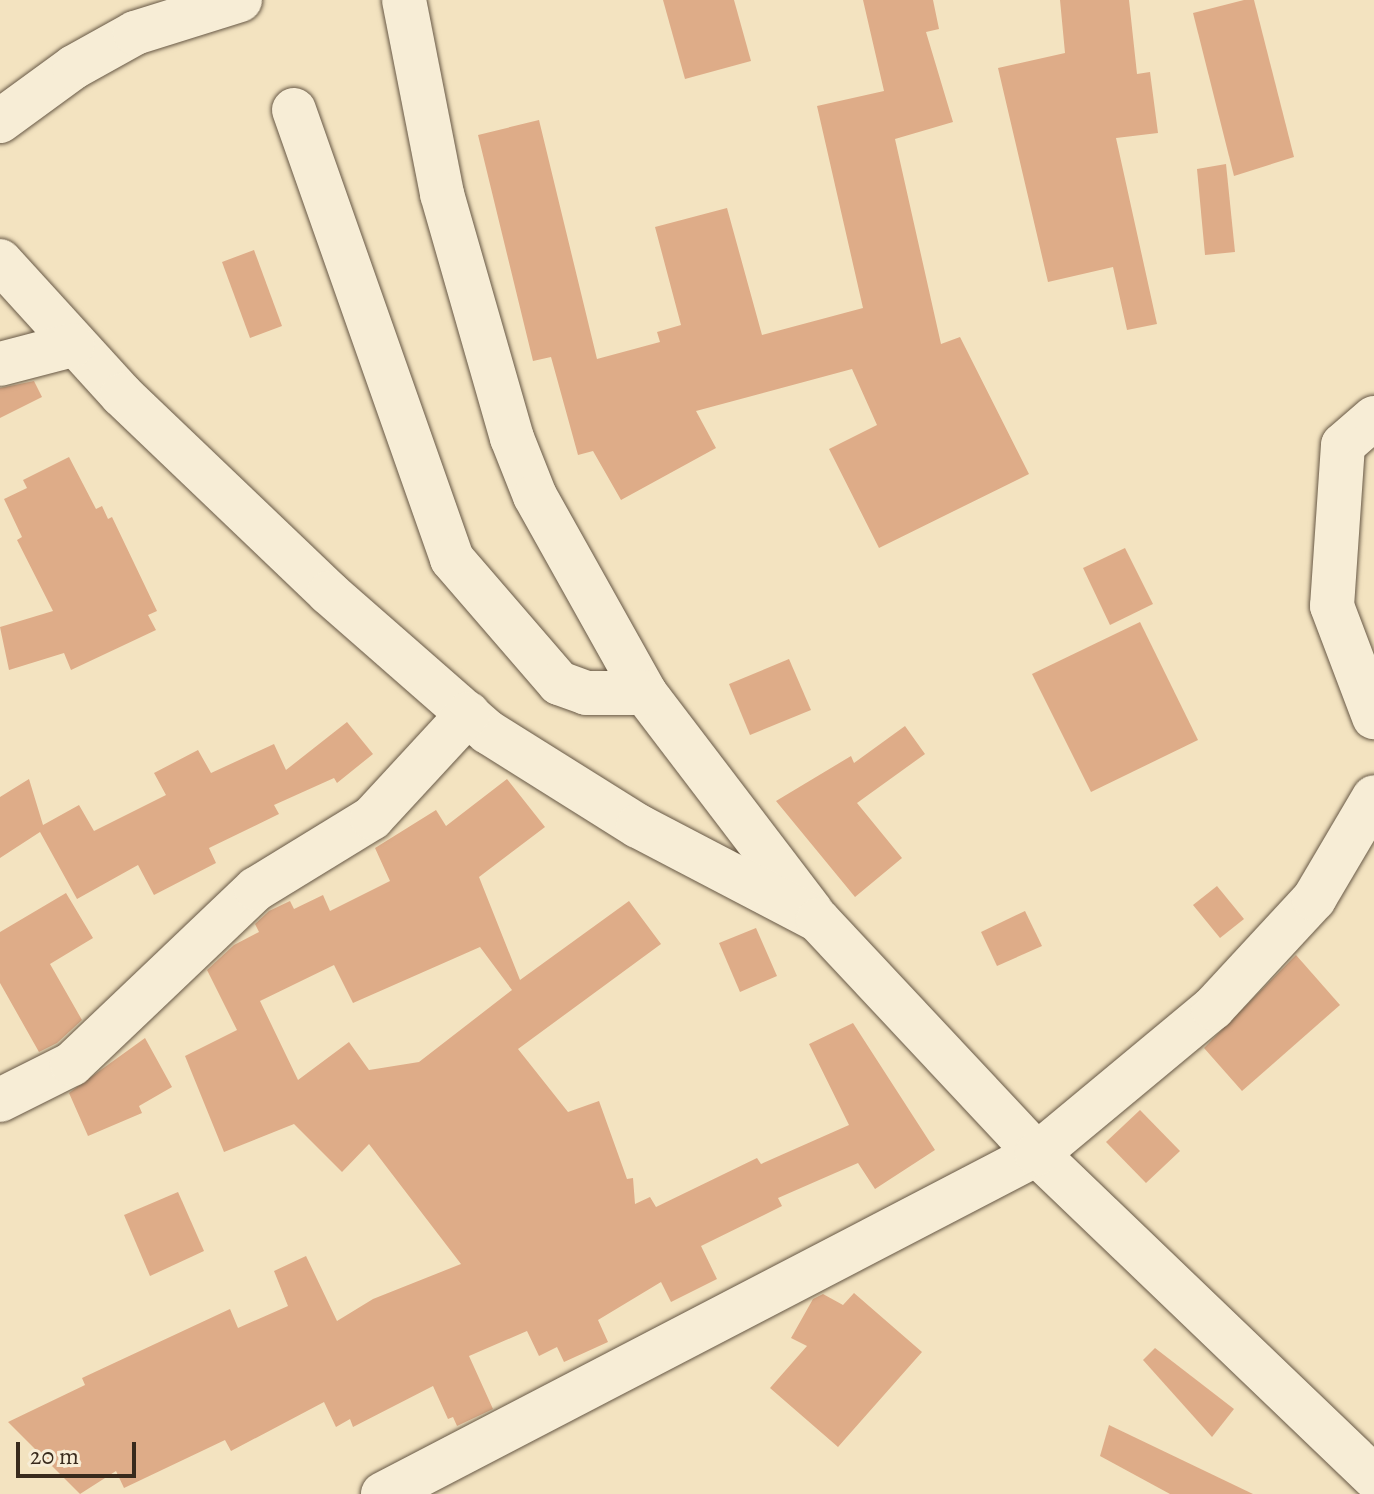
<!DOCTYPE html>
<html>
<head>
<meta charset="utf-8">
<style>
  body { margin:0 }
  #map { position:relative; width:1374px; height:1494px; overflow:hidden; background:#f3e3c0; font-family:Alegreya,serif }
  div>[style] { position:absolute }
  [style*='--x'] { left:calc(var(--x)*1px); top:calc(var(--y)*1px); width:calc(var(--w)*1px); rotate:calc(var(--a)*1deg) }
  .building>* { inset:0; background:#deac88 }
  .roads { filter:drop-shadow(0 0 2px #675845) drop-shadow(0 0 2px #675845) }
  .minor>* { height:44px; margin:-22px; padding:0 22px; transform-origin:22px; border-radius:22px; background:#f7edd6 }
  span { translate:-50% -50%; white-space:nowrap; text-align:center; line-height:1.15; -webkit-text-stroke:7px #f7edd6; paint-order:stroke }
  .scale { position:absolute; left:16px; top:1442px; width:120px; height:36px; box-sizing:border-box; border:4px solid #382a1c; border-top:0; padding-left:10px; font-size:24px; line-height:28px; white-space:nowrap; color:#382a1c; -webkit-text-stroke:6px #f7edd6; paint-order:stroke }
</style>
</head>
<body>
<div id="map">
  <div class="building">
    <div style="clip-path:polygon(663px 0,734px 0,751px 61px,685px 79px)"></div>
    <div style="clip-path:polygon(863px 0,933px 0,939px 29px,926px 32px,953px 122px,895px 139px,941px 344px,960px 337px,1029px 474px,879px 548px,829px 449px,877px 425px,852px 369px,696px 411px,716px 448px,621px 500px,593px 451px,578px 455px,551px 357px,533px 361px,478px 135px,539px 120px,597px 359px,660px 342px,657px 332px,681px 325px,655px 227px,727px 208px,762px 335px,863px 308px,817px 106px,884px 91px)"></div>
    <div style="clip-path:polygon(1060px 0,1129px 0,1137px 74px,1150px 72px,1158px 133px,1116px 138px,1157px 324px,1127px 330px,1113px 267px,1048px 282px,998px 68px,1065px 53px)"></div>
    <div style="clip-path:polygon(1244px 0,1254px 0,1294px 157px,1234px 176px,1193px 13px)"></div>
    <div style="clip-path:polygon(1226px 164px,1235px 252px,1205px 255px,1197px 169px)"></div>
    <div style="clip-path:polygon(254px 250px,282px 326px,250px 338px,222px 262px)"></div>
    <div style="clip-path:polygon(34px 381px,42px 397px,0 418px,0 388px)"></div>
    <div style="clip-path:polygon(69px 457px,96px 509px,102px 506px,108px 519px,112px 517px,157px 611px,148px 615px,156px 630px,71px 670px,64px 653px,9px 670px,0 627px,53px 611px,17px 540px,22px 537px,4px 499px,27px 488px,23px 480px)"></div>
    <div style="clip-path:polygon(1125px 548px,1153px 604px,1110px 625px,1083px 568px)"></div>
    <div style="clip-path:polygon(1140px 622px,1198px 740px,1091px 792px,1032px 674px)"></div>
    <div style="clip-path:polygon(789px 659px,811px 710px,750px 735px,729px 684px)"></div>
    <div style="clip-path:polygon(347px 722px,373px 754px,337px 783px,334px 778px,274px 805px,279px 814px,209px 848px,216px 863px,154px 895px,138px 865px,77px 899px,40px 832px,0 858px,0 797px,29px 779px,43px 825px,79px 805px,94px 831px,166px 795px,154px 773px,198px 750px,211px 773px,274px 744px,286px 770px)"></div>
    <div style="clip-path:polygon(905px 726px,925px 754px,857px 803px,902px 858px,855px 897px,776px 801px,851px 756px,854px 763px)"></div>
    <div style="clip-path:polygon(evenodd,507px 779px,545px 827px,479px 877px,520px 980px,629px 901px,661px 944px,518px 1049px,568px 1112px,599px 1101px,627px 1179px,633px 1178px,635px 1204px,650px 1197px,656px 1207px,757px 1158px,761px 1164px,849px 1125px,809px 1044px,853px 1023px,935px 1150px,875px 1189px,858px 1163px,778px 1198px,782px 1206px,701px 1246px,717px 1279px,671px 1302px,661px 1282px,598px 1320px,608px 1342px,564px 1362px,557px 1347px,539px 1356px,527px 1331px,469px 1356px,493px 1409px,457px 1426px,453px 1417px,448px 1419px,433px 1386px,353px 1427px,350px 1419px,336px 1427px,324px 1402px,231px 1451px,225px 1440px,124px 1488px,116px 1471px,80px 1494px,8px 1422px,85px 1385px,82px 1378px,230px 1309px,238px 1328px,288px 1306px,274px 1271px,306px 1256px,337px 1321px,373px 1299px,461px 1264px,369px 1144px,342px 1172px,294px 1124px,224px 1152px,185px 1056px,237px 1030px,207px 970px,234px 945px,259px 932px,255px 924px,269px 911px,290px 901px,294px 909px,323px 895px,330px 911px,390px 881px,375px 848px,436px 810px,446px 826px,507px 779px,480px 947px,512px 990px,419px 1062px,369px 1070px,349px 1042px,298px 1080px,260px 1001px,334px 965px,353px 1003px,480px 947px)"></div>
    <div style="clip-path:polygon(1217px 886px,1244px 919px,1220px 938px,1193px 905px)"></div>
    <div style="clip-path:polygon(66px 893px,93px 938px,50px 964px,82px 1020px,57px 1043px,39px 1052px,0 983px,0 932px)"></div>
    <div style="clip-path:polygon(1025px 911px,1042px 946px,997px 966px,981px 932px)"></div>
    <div style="clip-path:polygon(756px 928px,777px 976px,740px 992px,719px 943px)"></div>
    <div style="clip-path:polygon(1296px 955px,1340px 1005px,1242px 1091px,1204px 1048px)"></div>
    <div style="clip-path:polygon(145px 1038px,172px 1087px,139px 1106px,142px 1113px,88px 1136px,69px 1093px)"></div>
    <div style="clip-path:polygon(1140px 1110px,1180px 1151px,1146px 1183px,1106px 1142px)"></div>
    <div style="clip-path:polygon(178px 1192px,204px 1251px,150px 1276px,124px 1215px)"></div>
    <div style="clip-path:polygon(854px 1293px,922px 1352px,838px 1447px,770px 1388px,807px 1346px,791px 1338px,813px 1299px,823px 1294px,843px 1305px)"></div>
    <div style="clip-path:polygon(1155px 1348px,1234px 1409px,1212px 1437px,1143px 1360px)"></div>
    <div style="clip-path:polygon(1109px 1425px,1253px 1494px,1170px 1494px,1100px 1456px)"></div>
  </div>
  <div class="roads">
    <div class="minor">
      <div style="--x:404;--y:0;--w:198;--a:78.9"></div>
      <div style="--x:442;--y:194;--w:254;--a:74"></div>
      <div style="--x:512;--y:438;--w:62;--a:68.4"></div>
      <div style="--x:535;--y:496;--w:226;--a:60.8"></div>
      <div style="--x:645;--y:693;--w:275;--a:52.7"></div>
      <div style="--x:294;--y:110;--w:476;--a:70.6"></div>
      <div style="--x:452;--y:559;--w:164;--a:49.2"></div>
      <div style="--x:559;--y:683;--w:29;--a:20"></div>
      <div style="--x:586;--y:693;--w:59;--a:0"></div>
      <div style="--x:0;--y:121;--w:92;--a:-36.1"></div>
      <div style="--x:74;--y:67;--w:70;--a:-29.1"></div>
      <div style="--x:135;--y:33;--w:110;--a:-17.4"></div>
      <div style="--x:0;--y:261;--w:181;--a:47.7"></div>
      <div style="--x:122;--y:395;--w:286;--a:43.7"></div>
      <div style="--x:329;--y:593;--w:211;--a:41.2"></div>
      <div style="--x:488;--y:732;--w:177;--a:32.1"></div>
      <div style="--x:638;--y:826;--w:203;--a:27.6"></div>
      <div style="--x:818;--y:920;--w:320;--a:46.9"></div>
      <div style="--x:1037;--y:1154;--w:467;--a:43.8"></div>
      <div style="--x:0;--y:364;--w:75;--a:-14.6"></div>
      <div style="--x:1374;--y:418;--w:41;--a:138.9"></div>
      <div style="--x:1343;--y:445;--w:161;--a:93.9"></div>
      <div style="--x:1332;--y:606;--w:119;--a:69.3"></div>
      <div style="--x:0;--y:1100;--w:80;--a:-26.6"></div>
      <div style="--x:72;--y:1064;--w:254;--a:-43.6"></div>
      <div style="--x:256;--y:889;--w:136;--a:-31.5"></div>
      <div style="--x:372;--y:818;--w:142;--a:-47.3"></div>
      <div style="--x:383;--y:1494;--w:737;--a:-27.47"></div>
      <div style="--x:1037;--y:1154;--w:229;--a:-39.7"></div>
      <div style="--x:1213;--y:1008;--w:149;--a:-47.2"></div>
      <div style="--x:1314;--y:899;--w:118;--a:-59.5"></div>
    </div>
  </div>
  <div class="scale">20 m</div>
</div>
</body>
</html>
